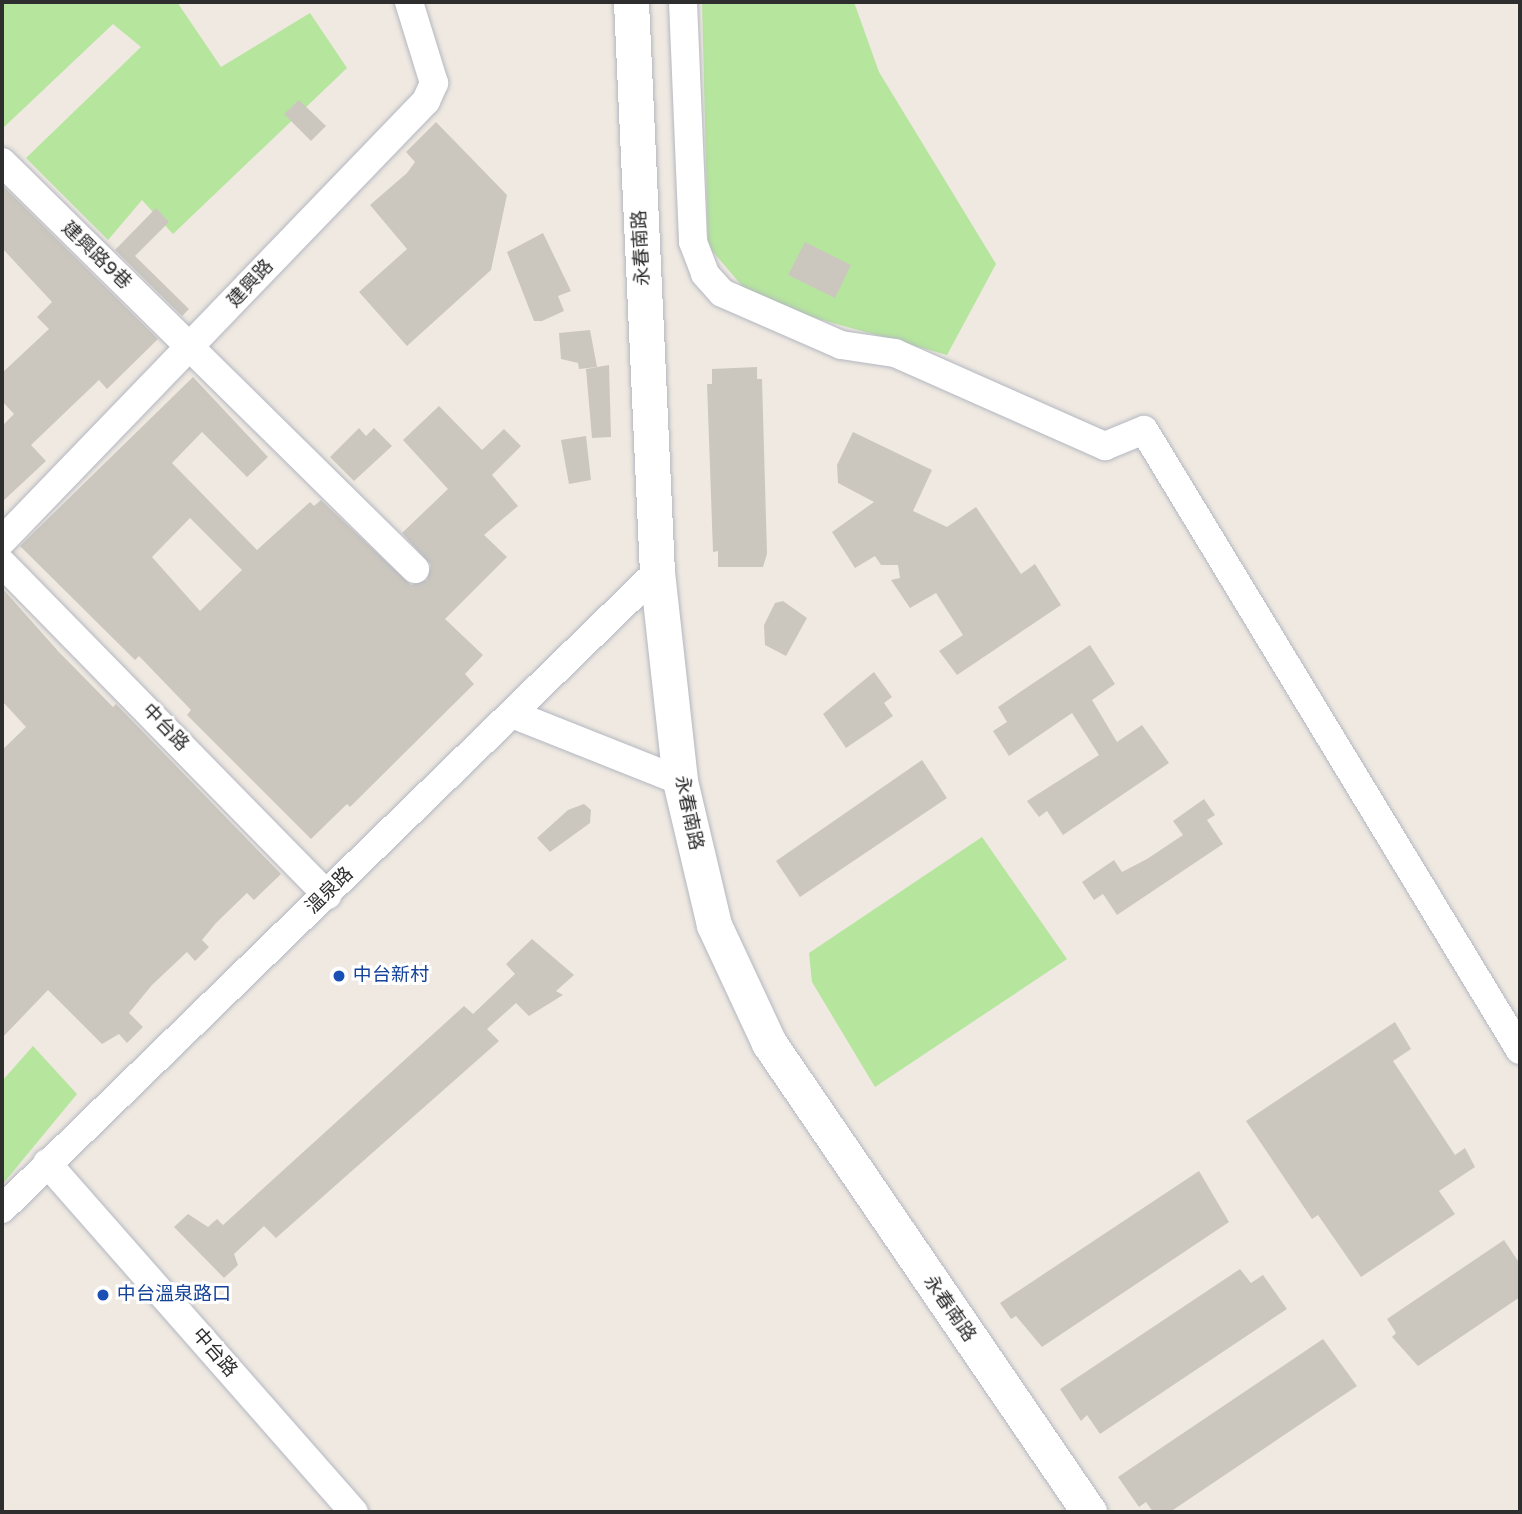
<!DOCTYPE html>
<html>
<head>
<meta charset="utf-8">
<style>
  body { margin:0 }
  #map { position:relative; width:1522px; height:1514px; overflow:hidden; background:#efe9e1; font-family:"Varela Round","Noto Sans TC",sans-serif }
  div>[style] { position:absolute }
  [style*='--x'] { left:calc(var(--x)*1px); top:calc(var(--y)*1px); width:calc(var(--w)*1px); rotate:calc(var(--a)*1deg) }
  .green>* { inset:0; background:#b6e59e }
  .building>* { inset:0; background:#cbc7bf }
  .roads { filter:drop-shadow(0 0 2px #b4b7c1) drop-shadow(0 0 2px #b4b7c1) }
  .minor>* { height:28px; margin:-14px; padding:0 14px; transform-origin:14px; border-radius:14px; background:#fff }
  .tertiary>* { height:35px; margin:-17.5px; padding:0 17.5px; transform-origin:17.5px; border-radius:17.5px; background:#fff }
  .dots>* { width:19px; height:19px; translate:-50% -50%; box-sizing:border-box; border:4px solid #fff; border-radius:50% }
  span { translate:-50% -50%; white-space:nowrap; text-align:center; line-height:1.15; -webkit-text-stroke:6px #fff; paint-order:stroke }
  .street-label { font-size:19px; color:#2e2e2e }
  .transit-label { font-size:19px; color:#164399 }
  .left { translate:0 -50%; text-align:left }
  .frame { position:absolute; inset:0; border:4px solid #2e2e2e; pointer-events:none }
</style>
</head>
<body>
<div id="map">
  <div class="green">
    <div style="clip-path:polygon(2px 2px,177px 2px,221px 67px,310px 13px,347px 68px,173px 234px,142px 200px,108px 240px,26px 158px,141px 47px,113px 24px,2px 129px)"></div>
    <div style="clip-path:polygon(702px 2px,854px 2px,879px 72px,996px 264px,947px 355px,755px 301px,708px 246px)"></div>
    <div style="clip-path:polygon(982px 837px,1067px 959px,875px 1087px,812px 982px,809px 953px)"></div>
    <div style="clip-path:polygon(33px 1046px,77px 1094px,2px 1185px,2px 1081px)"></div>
  </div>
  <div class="building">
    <div style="clip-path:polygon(299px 100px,326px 126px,311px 141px,284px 114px)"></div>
    <div style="clip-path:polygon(436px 122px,507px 195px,491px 270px,407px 346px,359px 292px,407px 249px,370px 205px,407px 173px,415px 162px,406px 152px)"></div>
    <div style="clip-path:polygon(2px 185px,158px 339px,107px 389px,99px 380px,31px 445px,46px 461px,2px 502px,2px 426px,14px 414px,2px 401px,2px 373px,49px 329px,37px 317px,52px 302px,2px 248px)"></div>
    <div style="clip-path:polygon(156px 208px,169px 222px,135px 256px,189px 309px,182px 316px,115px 250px)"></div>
    <div style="clip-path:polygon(543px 233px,571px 291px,558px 296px,564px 311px,542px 321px,534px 321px,507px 252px)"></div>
    <div style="clip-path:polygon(805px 242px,851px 265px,835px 298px,788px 275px)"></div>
    <div style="clip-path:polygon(590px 330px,597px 367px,579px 369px,578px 363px,561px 359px,559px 333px)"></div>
    <div style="clip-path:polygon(609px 365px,611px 437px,592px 438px,586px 369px)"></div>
    <div style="clip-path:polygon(757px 367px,757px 379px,762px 379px,767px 554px,763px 567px,718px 567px,718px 551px,713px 552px,707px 384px,712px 384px,712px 369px)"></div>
    <div style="clip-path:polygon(evenodd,193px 377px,268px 457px,247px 477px,202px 432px,172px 463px,257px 550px,310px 502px,314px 506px,321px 500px,411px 585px,427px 580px,431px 565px,402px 533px,448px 489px,403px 440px,439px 406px,482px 450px,504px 429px,521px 446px,492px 475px,518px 506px,484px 535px,507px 557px,445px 619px,483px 655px,465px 674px,474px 684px,350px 807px,347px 804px,311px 839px,187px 715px,191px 710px,139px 656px,135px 660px,20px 546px,193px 377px,190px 518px,242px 570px,200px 611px,152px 557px,190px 518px)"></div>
    <div style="clip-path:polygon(359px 428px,366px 436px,374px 428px,392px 446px,354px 481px,330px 457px)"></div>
    <div style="clip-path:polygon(853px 432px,932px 470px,913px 511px,947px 527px,976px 507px,1021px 574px,1035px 564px,1061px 605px,957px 675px,939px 651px,963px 635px,936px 593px,910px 608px,891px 580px,900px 578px,898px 565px,881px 565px,875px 556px,855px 568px,832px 532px,874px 502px,838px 483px,837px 465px)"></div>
    <div style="clip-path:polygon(586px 436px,591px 480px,569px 484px,561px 440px)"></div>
    <div style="clip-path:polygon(2px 588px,58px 651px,113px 707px,116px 704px,281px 874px,254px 900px,247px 893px,216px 923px,202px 940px,209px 947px,195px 961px,187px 952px,152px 985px,129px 1013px,143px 1027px,127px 1043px,119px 1034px,102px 1044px,48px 990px,2px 1038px,2px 750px,26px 727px,2px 701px)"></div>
    <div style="clip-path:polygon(783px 601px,807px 618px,786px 656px,765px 645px,764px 625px,775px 603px)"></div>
    <div style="clip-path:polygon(1090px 645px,1115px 684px,1092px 700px,1117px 742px,1142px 725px,1169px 763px,1063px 835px,1047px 811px,1039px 817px,1027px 801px,1099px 755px,1072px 713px,1009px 756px,993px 731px,1007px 722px,998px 707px)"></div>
    <div style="clip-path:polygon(874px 672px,892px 697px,884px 703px,893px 716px,846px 748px,823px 714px)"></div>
    <div style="clip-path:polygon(922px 760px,947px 798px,800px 897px,776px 861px)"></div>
    <div style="clip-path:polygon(1204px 799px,1215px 815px,1207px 820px,1223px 844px,1117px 915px,1103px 894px,1094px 900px,1082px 882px,1114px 860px,1122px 872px,1147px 859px,1183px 835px,1173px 821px)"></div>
    <div style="clip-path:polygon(584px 804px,591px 810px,590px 823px,550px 852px,537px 838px,568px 810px)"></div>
    <div style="clip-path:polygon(532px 939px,574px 975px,556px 991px,563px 995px,529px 1016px,516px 1003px,487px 1029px,499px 1041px,276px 1238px,264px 1226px,234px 1254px,238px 1265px,224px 1278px,174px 1227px,188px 1214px,208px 1227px,217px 1219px,223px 1225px,464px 1006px,473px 1014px,515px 974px,506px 964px)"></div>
    <div style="clip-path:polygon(1395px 1022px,1411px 1049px,1393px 1061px,1455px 1155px,1465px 1148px,1475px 1167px,1439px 1191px,1455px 1214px,1361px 1277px,1318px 1215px,1312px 1219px,1246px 1121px)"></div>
    <div style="clip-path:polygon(1199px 1171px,1229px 1222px,1042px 1347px,1016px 1316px,1011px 1319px,1000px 1303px)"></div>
    <div style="clip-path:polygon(1504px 1240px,1520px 1264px,1520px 1297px,1418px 1366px,1392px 1337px,1396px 1333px,1387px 1319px)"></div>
    <div style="clip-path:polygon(1240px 1269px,1251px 1283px,1263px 1275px,1287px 1309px,1100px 1434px,1087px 1415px,1081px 1421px,1060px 1389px)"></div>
    <div style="clip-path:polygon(1323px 1339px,1357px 1386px,1170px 1512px,1153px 1512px,1146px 1502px,1139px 1507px,1118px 1477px)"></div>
  </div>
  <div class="roads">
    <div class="minor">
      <div style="--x:683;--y:2;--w:240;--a:87.6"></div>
      <div style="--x:693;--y:242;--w:34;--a:69"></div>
      <div style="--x:705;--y:274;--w:25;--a:48"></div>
      <div style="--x:722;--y:293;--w:130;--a:23.6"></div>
      <div style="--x:841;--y:345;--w:55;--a:8.4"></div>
      <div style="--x:895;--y:353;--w:230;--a:23.9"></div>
      <div style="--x:1105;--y:446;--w:42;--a:-22.3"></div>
      <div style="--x:1144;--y:430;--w:725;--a:58.77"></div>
      <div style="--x:2;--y:162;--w:580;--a:44.58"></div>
      <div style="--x:2;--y:541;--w:611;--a:-46.06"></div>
      <div style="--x:426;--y:101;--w:20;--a:-66"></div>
      <div style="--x:434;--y:83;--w:85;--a:-107.2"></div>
      <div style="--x:2;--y:563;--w:465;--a:45.6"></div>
      <div style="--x:512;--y:714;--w:181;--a:21.7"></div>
      <div style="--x:47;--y:1163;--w:465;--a:48.7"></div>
      <div style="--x:2;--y:1209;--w:914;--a:-44.2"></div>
    </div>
    <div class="tertiary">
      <div style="--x:631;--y:2;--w:571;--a:87.39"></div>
      <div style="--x:657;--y:572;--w:210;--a:83.7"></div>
      <div style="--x:680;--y:781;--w:148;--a:76.7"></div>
      <div style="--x:714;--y:925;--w:130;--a:65"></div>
      <div style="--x:769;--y:1043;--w:568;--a:55.69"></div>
    </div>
  </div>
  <div class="dots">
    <div style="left:339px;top:976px;background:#1a4fb4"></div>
    <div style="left:103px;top:1295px;background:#1a4fb4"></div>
  </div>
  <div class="street-label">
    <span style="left:642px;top:248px;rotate:-93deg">永春南路</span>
    <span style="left:96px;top:256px;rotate:44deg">建興路9巷</span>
    <span style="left:251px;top:284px;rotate:-47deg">建興路</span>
    <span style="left:165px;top:728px;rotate:46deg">中台路</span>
    <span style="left:688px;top:813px;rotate:78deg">永春南路</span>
    <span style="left:330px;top:891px;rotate:-44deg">溫泉路</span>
    <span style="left:949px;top:1309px;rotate:55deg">永春南路</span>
    <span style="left:214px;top:1353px;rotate:49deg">中台路</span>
  </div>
  <div class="transit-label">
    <span class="left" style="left:353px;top:976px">中台新村</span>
    <span class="left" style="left:117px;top:1295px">中台溫泉路口</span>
  </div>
  <div class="frame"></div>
</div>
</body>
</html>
